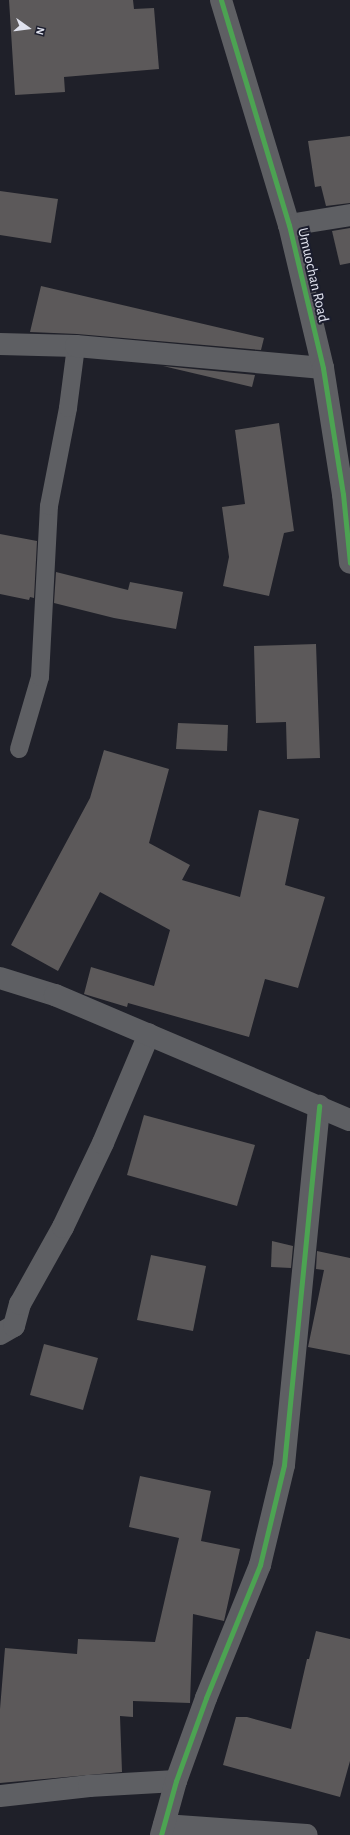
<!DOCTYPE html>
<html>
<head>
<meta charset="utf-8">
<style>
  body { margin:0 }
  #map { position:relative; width:350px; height:1835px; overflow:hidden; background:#1f2029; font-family:"Alegreya Sans",sans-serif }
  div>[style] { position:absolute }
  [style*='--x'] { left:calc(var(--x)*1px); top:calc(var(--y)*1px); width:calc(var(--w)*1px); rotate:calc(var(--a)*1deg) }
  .building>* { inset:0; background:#5c595a }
  .service>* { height:18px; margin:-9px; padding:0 9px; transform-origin:9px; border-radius:9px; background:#5e5f63 }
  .minor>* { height:22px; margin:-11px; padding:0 11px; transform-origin:11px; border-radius:11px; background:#5e5f63 }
  .tertiary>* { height:22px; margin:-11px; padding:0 11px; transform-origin:11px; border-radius:11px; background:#5e5f63 }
  .cycleway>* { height:5px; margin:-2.5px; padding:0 2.5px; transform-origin:2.5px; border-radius:2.5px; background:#4ca352 }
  span { translate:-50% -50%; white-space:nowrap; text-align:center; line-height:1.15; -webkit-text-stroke:4px #1b1d2d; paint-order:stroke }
  .street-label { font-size:15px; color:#e1e3ef }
  .north { position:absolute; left:8px; top:8px; width:40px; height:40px; -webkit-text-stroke:3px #1b1d2d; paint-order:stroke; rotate:104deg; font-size:11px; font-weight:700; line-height:16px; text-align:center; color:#e1e3ef }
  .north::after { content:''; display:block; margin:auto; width:14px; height:18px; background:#e1e3ef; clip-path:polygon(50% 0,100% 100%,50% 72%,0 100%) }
</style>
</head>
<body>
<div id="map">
  <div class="building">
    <div style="clip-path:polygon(9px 0,133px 0,134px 9px,154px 8px,159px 69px,64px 77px,65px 92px,15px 95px)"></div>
    <div style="clip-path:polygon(350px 136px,350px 203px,326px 206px,321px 186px,315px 187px,308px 141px)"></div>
    <div style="clip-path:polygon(0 191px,58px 199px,51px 243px,0 235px)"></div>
    <div style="clip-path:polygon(350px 228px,350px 263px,340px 265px,332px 231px)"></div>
    <div style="clip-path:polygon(41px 286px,264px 338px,261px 350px,77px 334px,30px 332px)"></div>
    <div style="clip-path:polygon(163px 366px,255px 375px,252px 387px)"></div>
    <div style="clip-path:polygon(279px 423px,294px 531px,284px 533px,269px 596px,223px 586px,229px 557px,222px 507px,245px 504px,235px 430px)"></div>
    <div style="clip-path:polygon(0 534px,37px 541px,34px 598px,30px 597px,29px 600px,0 594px)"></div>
    <div style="clip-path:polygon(56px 572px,128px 590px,130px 582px,183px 592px,176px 629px,114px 618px,54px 603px)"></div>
    <div style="clip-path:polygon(316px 644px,320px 758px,287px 759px,286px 722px,256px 723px,254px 646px)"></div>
    <div style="clip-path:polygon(178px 723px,228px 725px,227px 751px,176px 749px)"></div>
    <div style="clip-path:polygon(104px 750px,169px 769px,149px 843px,190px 865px,182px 880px,240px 897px,259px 810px,299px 819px,285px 885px,325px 897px,298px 988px,265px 979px,249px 1037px,128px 1003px,127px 1007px,84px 994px,91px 967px,154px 986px,170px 930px,100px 892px,58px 971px,11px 945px,90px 798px)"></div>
    <div style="clip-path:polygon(144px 1115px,255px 1145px,237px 1206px,127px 1175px)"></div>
    <div style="clip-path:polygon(272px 1241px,293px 1246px,291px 1268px,271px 1267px)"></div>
    <div style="clip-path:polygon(317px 1251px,350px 1258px,350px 1355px,308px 1347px,324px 1270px,316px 1269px)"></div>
    <div style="clip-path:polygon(151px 1255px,206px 1266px,193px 1331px,137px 1320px)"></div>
    <div style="clip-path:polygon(44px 1344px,98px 1358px,83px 1410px,30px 1395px)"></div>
    <div style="clip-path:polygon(140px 1476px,211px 1491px,201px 1541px,240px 1549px,224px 1621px,193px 1614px,190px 1703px,133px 1701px,133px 1717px,120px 1716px,122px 1772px,0 1783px,0 1709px,5px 1648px,77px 1654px,78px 1639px,155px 1642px,179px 1538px,129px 1527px)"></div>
    <div style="clip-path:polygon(316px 1631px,350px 1639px,350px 1761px,340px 1797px,223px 1765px,236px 1717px,247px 1717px,291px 1729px,307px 1659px,309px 1659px)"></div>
  </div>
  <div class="service">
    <div style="--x:19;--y:749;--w:75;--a:-73.7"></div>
    <div style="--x:40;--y:677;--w:171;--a:-87"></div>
    <div style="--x:49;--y:506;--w:100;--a:-79"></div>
    <div style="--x:68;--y:408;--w:63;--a:-82.6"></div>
  </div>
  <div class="minor">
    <div style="--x:289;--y:225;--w:62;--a:-9.3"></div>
    <div style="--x:0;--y:344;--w:76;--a:1.5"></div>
    <div style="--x:76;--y:346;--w:248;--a:5.1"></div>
    <div style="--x:0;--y:1334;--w:16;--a:-30"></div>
    <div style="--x:14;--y:1326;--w:23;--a:-75"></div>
    <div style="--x:20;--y:1304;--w:88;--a:-60.8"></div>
    <div style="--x:63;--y:1227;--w:93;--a:-64.5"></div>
    <div style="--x:103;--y:1143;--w:118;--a:-67.1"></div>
    <div style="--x:0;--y:1796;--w:90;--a:-6.4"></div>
    <div style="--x:89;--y:1786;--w:87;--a:-3.3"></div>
    <div style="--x:164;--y:1825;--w:143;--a:4"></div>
    <div style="--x:161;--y:1835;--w:56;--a:-74.5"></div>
    <div style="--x:176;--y:1781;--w:88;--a:-70.1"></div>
    <div style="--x:206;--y:1698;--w:144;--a:-67.9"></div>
    <div style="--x:260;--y:1565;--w:103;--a:-76.5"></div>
    <div style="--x:284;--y:1465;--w:361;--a:-84.4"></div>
  </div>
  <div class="tertiary">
    <div style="--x:221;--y:0;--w:235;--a:73.2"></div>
    <div style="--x:289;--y:225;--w:147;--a:76.6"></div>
    <div style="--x:323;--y:368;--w:128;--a:81"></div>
    <div style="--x:343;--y:494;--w:69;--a:84.2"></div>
    <div style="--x:0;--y:978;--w:58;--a:17.2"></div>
    <div style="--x:55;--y:995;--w:320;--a:23"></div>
  </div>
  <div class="cycleway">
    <div style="--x:221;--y:0;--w:235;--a:73.2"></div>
    <div style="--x:289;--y:225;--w:147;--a:76.6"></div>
    <div style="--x:323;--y:368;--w:128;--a:81"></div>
    <div style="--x:343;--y:494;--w:69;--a:84.2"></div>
    <div style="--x:161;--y:1835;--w:56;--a:-74.5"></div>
    <div style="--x:176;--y:1781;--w:88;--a:-70.1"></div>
    <div style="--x:206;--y:1698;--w:144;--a:-67.9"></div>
    <div style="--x:260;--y:1565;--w:103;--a:-76.5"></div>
    <div style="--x:284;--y:1465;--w:361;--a:-84.4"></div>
  </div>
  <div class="street-label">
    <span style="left:313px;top:275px;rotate:77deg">Umuochan Road</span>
  </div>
  <div class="north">N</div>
</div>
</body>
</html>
